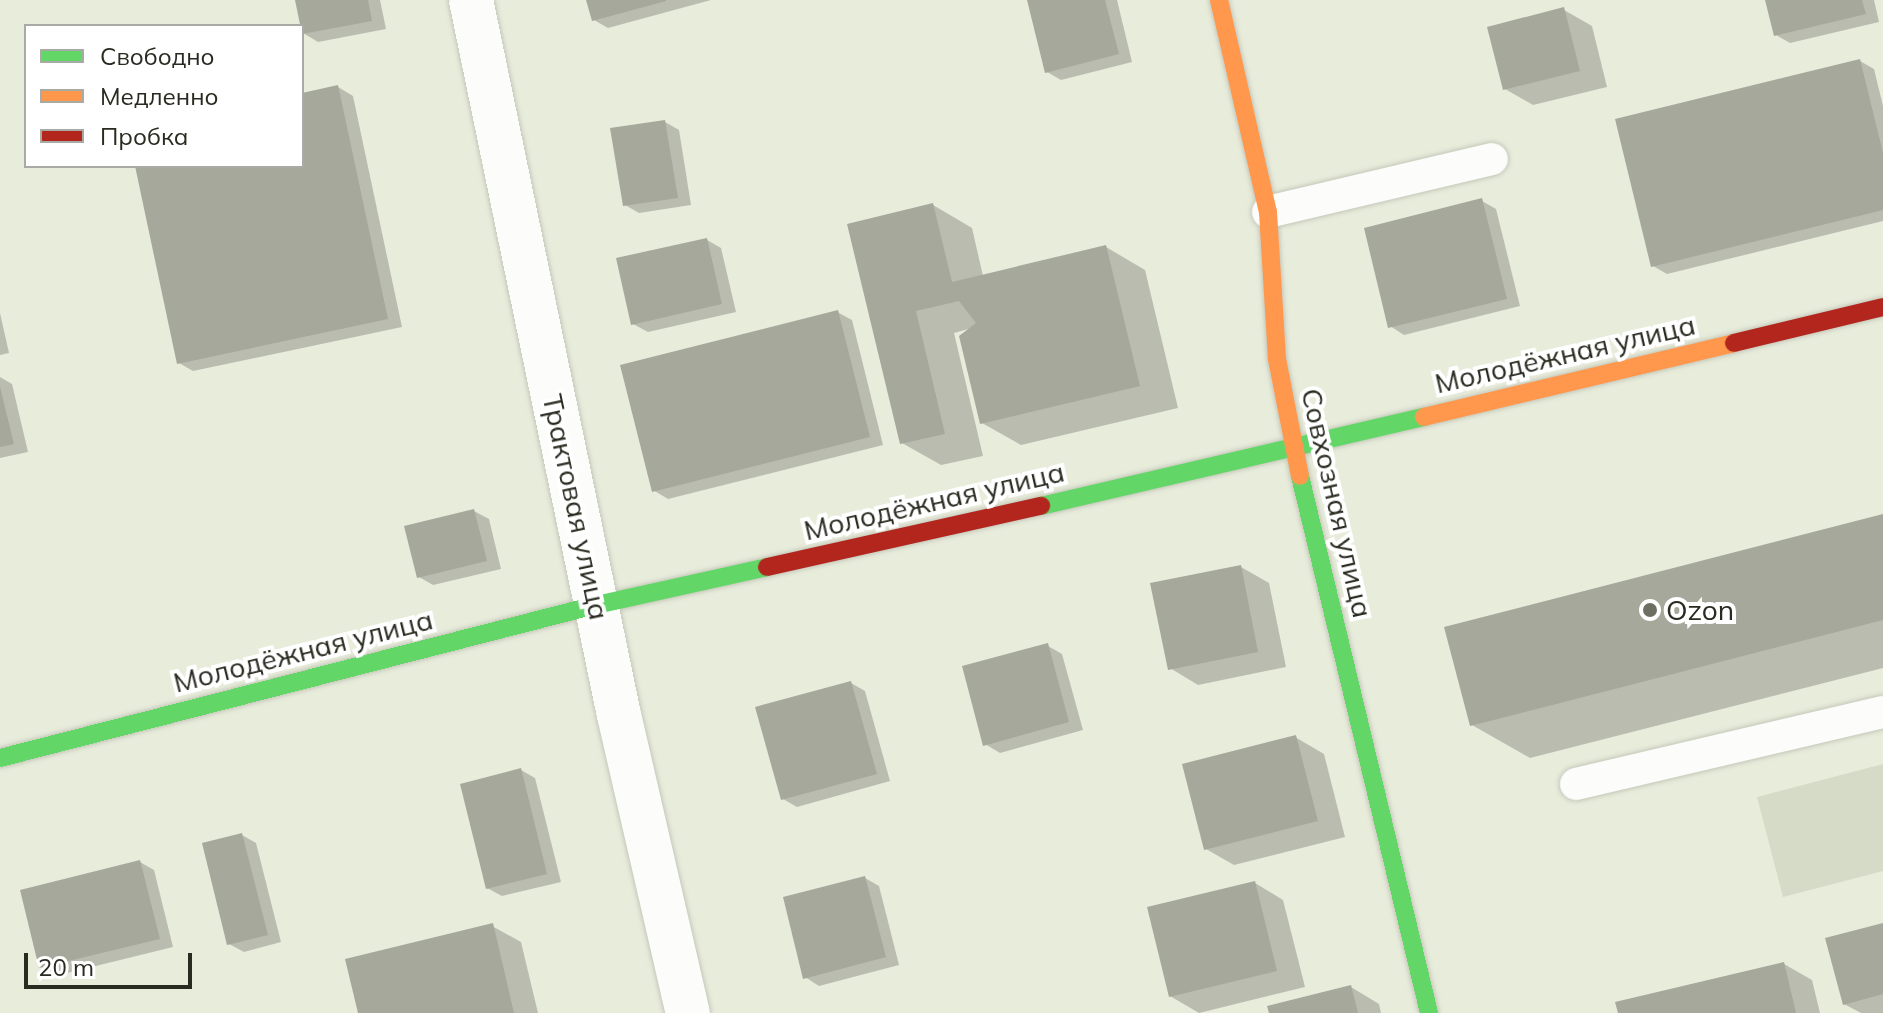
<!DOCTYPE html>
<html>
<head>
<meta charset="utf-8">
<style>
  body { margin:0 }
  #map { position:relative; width:1883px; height:1013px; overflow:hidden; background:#e8ecdb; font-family:Mulish,sans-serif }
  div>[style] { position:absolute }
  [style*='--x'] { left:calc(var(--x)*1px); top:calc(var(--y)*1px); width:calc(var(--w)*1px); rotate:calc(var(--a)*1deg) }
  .green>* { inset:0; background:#d6dbc7 }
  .shadow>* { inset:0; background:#0003 }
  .building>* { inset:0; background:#a5a89a }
  .roads { filter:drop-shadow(0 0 2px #c5c8ba) drop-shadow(0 0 2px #c5c8ba) }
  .lane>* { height:32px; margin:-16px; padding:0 16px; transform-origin:16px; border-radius:16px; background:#fcfcfa }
  .street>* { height:44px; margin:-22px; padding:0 22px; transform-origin:22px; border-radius:22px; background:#fcfcfa }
  .fast>* { height:18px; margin:-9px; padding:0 9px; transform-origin:9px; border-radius:9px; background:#63d668 }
  .slow>* { height:18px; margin:-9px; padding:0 9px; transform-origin:9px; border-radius:9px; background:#ff974d }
  .jam>* { height:18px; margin:-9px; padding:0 9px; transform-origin:9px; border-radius:9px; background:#b3261e }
  .dots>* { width:22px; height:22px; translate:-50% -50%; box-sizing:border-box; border:4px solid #fff; border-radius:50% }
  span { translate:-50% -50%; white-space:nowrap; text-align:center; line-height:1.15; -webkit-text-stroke:8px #fff; paint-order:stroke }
  .street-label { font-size:28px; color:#292b20 }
  .poi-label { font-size:28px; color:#292b20 }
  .left { translate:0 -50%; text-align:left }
  .legend { position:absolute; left:24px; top:24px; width:280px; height:144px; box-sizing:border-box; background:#fff; border:2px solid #a9aaa6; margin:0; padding:10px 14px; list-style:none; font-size:24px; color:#292b20 }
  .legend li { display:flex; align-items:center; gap:16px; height:40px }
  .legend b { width:40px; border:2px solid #a9aaa6 }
  .scale { position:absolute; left:24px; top:953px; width:168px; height:36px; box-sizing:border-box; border:4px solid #292b20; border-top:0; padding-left:10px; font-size:24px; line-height:28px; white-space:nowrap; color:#292b20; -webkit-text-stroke:6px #fff; paint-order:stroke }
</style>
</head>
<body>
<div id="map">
  <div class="green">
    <div style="clip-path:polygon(1883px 764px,1883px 871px,1783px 897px,1757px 797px)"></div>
  </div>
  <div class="shadow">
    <div style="clip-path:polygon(297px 0,380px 0,386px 29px,318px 42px,303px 33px)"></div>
    <div style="clip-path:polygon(588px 0,711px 0,608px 28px,594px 20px)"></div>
    <div style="clip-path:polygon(1029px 0,1117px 0,1132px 62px,1061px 80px,1047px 72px)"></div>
    <div style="clip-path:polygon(1767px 0,1874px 0,1879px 22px,1790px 43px,1776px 35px)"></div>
    <div style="clip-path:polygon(1564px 10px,1592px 26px,1607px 87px,1533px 105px,1505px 89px)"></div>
    <div style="clip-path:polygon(1860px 61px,1874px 69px,1883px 106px,1883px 221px,1667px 274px,1653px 266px)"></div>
    <div style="clip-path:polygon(338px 87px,353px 96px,402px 327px,193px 371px,179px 363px,137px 166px,302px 166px,302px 95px)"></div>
    <div style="clip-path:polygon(665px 122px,679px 130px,691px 205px,639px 213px,625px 205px)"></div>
    <div style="clip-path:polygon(1482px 201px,1496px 209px,1520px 306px,1404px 335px,1390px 326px)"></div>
    <div style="clip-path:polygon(933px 205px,972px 228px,983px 276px,1106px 247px,1145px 270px,1178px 408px,1021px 445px,982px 423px,972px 328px,954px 333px,983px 456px,941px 465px,902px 443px,850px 225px)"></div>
    <div style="clip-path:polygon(707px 240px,721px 248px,736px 312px,648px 332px,633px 324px)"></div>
    <div style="clip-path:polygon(837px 312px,852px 320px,883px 445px,668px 499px,653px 490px)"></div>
    <div style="clip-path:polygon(0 313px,9px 353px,0 355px)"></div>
    <div style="clip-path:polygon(0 377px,12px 384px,28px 452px,0 458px)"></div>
    <div style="clip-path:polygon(474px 511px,489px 519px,501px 569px,433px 585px,419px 577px)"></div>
    <div style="clip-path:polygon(1883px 517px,1883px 668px,1530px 758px,1472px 725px)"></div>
    <div style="clip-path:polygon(1241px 567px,1269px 583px,1286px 667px,1198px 685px,1170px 668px)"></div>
    <div style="clip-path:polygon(1048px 646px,1062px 654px,1083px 730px,1000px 753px,985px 744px)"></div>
    <div style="clip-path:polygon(851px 683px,865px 691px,890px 781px,797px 807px,783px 799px)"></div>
    <div style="clip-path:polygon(1295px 737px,1324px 754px,1345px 837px,1234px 865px,1206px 849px)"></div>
    <div style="clip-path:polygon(521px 770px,535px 778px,561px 882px,502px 896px,487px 888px)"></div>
    <div style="clip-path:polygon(242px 835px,256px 843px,281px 942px,244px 952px,229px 944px)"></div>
    <div style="clip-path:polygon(140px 862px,154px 870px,173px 947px,55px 976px,41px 967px)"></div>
    <div style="clip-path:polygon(865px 878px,879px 886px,899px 965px,819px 986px,805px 977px)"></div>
    <div style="clip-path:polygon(1255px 883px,1283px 900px,1305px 987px,1199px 1013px,1170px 996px)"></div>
    <div style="clip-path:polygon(1883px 925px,1883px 1013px,1861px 1013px,1844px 1004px)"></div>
    <div style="clip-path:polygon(492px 926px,521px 942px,538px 1013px,360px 1013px)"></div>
    <div style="clip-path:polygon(1784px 964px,1812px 980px,1820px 1013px,1620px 1013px)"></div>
    <div style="clip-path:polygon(1351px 987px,1379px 1004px,1381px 1013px,1271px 1013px)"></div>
  </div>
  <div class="building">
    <div style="clip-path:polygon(295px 0,368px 0,372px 21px,302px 34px)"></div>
    <div style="clip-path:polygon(586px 0,666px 0,666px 1px,592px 21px)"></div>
    <div style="clip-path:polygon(1027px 0,1105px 0,1119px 54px,1045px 73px)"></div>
    <div style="clip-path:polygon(1765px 0,1862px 0,1866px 14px,1774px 36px)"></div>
    <div style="clip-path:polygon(1564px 7px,1580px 71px,1503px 90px,1487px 27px)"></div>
    <div style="clip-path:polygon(1860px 59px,1883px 153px,1883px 210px,1651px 267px,1615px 119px)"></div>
    <div style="clip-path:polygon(338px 85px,388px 319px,177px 364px,135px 166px,302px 166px,302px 93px)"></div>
    <div style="clip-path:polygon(665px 120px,678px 198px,623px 206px,610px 128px)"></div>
    <div style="clip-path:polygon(1482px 198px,1507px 299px,1388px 328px,1364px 228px)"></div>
    <div style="clip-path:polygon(933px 203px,952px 282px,1106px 245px,1140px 386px,980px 424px,959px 336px,976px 323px,959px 301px,916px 311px,945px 434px,900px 444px,847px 224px)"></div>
    <div style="clip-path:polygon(707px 238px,722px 304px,631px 325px,616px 258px)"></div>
    <div style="clip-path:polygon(838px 310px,870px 437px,652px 492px,620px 365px)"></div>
    <div style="clip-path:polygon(0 387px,14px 444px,0 447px)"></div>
    <div style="clip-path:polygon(474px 509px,487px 561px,417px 578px,404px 526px)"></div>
    <div style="clip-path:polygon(1883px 514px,1883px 620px,1470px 726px,1444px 627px)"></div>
    <div style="clip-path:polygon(1241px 565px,1258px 652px,1168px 670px,1150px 583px)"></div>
    <div style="clip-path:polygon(1048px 643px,1069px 722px,983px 746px,962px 666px)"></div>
    <div style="clip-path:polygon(851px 681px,877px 774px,781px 800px,755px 707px)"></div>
    <div style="clip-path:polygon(1296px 735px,1318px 821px,1204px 850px,1182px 764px)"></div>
    <div style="clip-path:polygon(521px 768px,547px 874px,486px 889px,460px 784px)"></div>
    <div style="clip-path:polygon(242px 833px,268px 935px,227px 945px,202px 843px)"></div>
    <div style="clip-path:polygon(140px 860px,160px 939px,39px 968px,20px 890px)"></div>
    <div style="clip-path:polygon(865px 876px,886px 957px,803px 979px,783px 897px)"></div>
    <div style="clip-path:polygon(1255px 881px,1277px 971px,1169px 997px,1147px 907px)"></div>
    <div style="clip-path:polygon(493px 923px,514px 1013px,358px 1013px,345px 959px)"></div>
    <div style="clip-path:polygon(1883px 923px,1883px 994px,1843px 1005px,1825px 938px)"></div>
    <div style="clip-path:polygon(1784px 962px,1796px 1013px,1618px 1013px,1615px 1002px)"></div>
    <div style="clip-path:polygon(1351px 985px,1358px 1013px,1269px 1013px,1267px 1006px)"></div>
  </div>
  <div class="roads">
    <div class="lane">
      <div style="--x:1268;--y:212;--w:230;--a:-13.3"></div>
      <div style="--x:1576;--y:784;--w:315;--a:-13.2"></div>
    </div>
    <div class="street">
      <div style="--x:471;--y:0;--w:730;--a:78.31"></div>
      <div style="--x:619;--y:715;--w:306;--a:77"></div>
    </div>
    <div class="fast">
      <div style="--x:1300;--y:476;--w:552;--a:76.49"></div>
      <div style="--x:1041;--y:506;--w:393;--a:-13.1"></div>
      <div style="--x:0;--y:758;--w:615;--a:-14.4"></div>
      <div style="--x:596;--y:605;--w:175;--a:-12.5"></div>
    </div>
    <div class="slow">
      <div style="--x:1219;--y:0;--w:218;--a:77"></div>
      <div style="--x:1268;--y:212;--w:147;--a:86.5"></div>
      <div style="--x:1277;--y:359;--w:119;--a:78.9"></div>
      <div style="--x:1424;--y:417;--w:319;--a:-13.4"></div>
    </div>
    <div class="jam">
      <div style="--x:1734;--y:343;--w:153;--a:-13.6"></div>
      <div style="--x:767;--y:567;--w:281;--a:-12.6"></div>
    </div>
  </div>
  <div class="dots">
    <div style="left:1650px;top:610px;background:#6c6f61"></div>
  </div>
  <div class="street-label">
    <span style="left:1565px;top:354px;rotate:-13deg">Молодёжная улица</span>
    <span style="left:934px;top:501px;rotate:-13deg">Молодёжная улица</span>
    <span style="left:1337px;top:503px;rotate:77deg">Совхозная улица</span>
    <span style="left:576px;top:507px;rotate:78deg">Трактовая улица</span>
    <span style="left:303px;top:651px;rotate:-14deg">Молодёжная улица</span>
  </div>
  <div class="poi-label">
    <span class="left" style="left:1666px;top:610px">Ozon</span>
  </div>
  <ul class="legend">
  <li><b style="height:10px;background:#63d668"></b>Свободно</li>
  <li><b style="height:10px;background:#ff974d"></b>Медленно</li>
  <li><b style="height:10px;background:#b3261e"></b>Пробка</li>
  </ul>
  <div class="scale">20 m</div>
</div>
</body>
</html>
